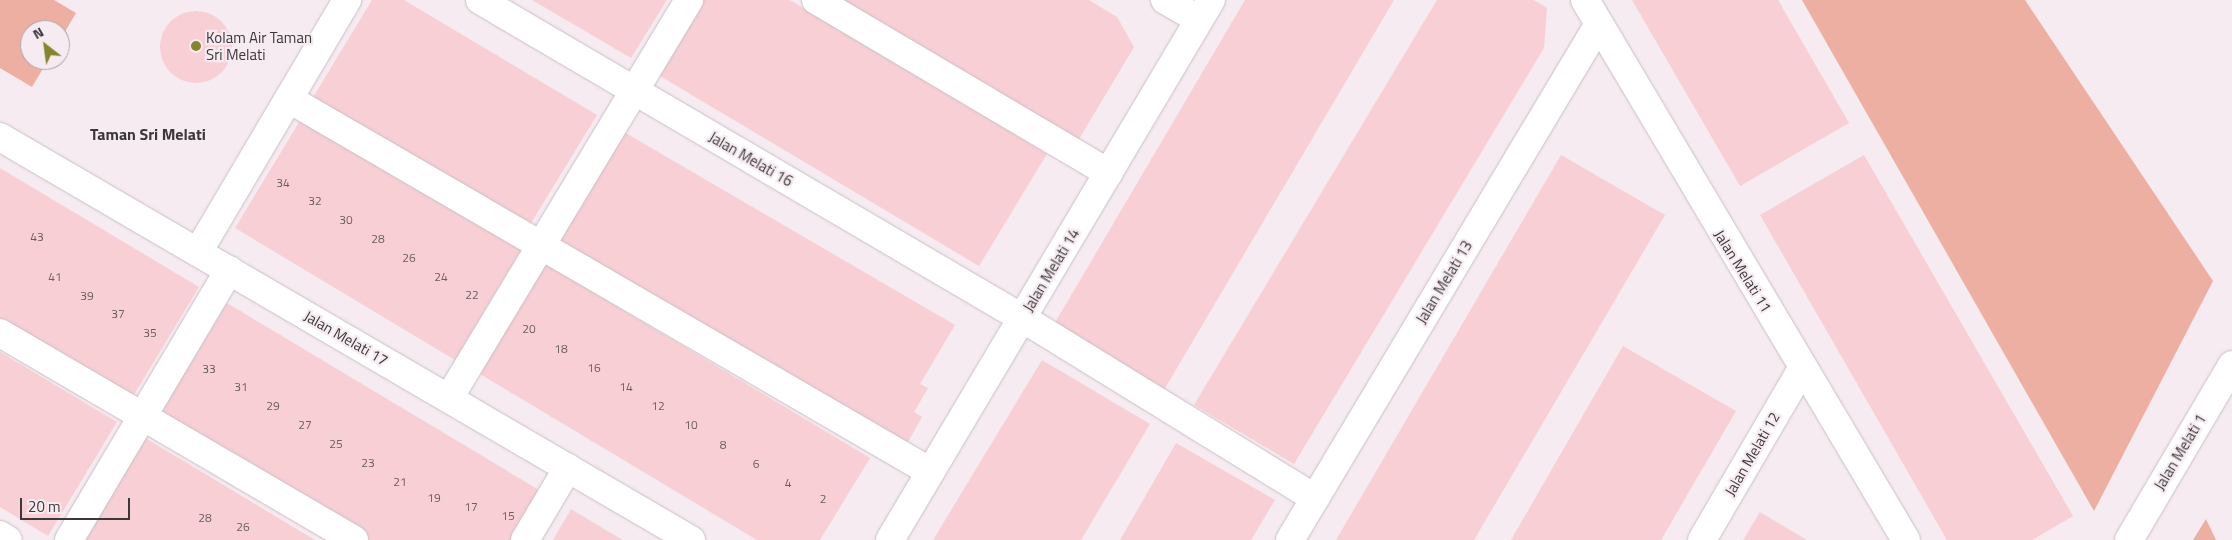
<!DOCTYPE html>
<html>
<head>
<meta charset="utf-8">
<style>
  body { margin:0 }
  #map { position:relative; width:2232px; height:540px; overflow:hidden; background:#f6ebf1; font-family:"Titillium Web",sans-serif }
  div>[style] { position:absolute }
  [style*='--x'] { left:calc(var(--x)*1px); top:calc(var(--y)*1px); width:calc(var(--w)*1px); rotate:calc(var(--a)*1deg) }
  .green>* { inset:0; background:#ecafa2 }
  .building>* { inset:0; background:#f7cfd5 }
  .round { border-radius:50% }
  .roads { filter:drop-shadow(0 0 1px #c9bfc5) drop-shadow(0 0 1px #c9bfc5) }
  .minor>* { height:28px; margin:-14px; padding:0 14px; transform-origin:14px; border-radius:14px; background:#fff }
  .dots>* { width:14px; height:14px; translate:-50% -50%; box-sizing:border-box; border:2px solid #f6ebf1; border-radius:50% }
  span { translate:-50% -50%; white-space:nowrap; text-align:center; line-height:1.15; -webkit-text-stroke:4.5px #f6ebf1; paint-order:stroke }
  .number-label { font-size:12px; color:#6b5e61 }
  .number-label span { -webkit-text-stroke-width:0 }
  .poi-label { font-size:15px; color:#3c383a }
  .left { translate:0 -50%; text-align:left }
  .street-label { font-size:15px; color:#3c383a }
  .neighbourhood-label { font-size:16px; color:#3c383a; font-weight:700 }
  .north { position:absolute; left:20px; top:20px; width:50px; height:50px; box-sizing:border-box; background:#f6ebf1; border:1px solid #aca3a8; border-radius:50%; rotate:330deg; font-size:14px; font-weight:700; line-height:20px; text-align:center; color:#3c383a }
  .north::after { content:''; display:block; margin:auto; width:18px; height:22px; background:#85852f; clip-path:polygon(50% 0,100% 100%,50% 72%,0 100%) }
  .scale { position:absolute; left:20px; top:498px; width:110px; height:22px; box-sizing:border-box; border:2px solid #3c383a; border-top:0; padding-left:6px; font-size:15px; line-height:18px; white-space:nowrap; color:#3c383a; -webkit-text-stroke:4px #f6ebf1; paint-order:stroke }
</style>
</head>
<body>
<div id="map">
  <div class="green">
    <div style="clip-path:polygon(0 0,54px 0,76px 13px,60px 40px,60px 30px,30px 30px,30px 60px,48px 60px,32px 87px,0 68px)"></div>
    <div style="clip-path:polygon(1802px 0,2025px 0,2213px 281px,2094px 511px)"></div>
    <div style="clip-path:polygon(2206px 519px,2216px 540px,2193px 540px)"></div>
  </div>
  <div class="building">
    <div style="clip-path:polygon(372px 0,404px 0,597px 115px,528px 228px,312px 99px)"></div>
    <div style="clip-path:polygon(532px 0,667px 0,631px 58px)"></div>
    <div style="clip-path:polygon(700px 0,790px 0,1047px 154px,979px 266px,655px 73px)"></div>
    <div style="clip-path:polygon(836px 0,1089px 0,1117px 17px,1134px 47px,1076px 144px)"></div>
    <div style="clip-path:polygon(1245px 0,1394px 0,1164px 390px,1053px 326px)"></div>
    <div style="clip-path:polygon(1437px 0,1534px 0,1547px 8px,1544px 48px,1294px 464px,1194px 405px)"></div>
    <div style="clip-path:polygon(1632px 0,1778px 0,1849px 123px,1740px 186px)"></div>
    <div class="round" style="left:160px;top:11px;width:72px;height:72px"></div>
    <div style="clip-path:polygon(301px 119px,521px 250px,455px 360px,235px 228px)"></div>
    <div style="clip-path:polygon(624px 132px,955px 325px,920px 384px,928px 388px,914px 412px,922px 417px,905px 447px,558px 245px)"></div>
    <div style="clip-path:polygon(1561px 155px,1665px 215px,1474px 540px,1336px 540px)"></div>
    <div style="clip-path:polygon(1864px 155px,2073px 516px,2032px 540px,1947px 540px,1760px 215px)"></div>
    <div style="clip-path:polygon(0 168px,199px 287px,132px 398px,0 319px)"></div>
    <div style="clip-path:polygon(546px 264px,870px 458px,820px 540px,757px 540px,480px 374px)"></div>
    <div style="clip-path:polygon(227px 303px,544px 493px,516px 540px,370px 540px,160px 414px)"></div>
    <div style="clip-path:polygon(1623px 346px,1736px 411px,1661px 540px,1511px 540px)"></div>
    <div style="clip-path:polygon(0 352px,117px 422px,48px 536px,0 507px)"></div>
    <div style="clip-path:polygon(1042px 360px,1150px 424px,1081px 540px,933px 540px)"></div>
    <div style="clip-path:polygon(145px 438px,177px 457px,315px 540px,84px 540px)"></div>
    <div style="clip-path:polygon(1176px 443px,1275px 500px,1251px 540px,1120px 540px)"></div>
    <div style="clip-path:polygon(571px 509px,604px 529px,623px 540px,553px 540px)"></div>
    <div style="clip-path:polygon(1760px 512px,1807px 540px,1743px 540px)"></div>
  </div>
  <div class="roads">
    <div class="minor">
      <div style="--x:480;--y:0;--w:628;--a:30.4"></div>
      <div style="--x:1022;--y:318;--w:344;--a:31.6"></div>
      <div style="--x:816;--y:0;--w:340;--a:30.6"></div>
      <div style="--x:1165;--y:0;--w:39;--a:30"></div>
      <div style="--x:1585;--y:0;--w:628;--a:59.27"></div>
      <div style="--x:289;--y:99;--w:742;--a:30.16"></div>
      <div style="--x:0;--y:137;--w:800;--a:30.25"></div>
      <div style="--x:198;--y:252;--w:293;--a:-59.4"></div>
      <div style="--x:0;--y:333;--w:410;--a:30.3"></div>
      <div style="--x:449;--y:398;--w:465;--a:-58.9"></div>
      <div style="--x:0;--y:535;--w:9;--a:32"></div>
      <div style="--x:69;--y:540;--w:314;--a:-59.3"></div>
      <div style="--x:525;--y:540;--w:84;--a:-59.2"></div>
      <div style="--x:890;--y:540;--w:628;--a:-59.27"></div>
      <div style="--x:1290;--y:540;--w:601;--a:-59.09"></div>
      <div style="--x:1702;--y:540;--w:200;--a:-59.7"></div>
      <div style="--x:2129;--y:540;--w:203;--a:-59.5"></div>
    </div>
  </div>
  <div class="dots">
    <div style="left:196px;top:46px;background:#85852f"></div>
  </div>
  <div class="number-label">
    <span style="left:283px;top:183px">34</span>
    <span style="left:315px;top:201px">32</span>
    <span style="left:346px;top:220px">30</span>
    <span style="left:37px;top:237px">43</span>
    <span style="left:378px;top:239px">28</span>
    <span style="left:409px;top:258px">26</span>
    <span style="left:55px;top:277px">41</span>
    <span style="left:441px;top:277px">24</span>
    <span style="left:472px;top:295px">22</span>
    <span style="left:87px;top:296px">39</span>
    <span style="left:118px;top:314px">37</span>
    <span style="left:529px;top:329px">20</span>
    <span style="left:150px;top:333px">35</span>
    <span style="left:561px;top:349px">18</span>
    <span style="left:594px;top:368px">16</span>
    <span style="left:209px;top:369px">33</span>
    <span style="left:241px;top:387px">31</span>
    <span style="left:626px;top:387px">14</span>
    <span style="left:273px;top:406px">29</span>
    <span style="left:658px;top:406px">12</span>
    <span style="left:305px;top:425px">27</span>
    <span style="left:691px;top:425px">10</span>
    <span style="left:336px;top:444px">25</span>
    <span style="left:723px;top:445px">8</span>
    <span style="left:368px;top:463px">23</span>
    <span style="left:756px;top:464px">6</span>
    <span style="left:400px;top:482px">21</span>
    <span style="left:788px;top:483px">4</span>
    <span style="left:434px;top:498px">19</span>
    <span style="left:823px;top:499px">2</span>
    <span style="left:471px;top:507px">17</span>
    <span style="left:508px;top:516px">15</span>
    <span style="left:205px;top:518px">28</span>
    <span style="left:243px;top:527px">26</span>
  </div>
  <div class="poi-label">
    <span class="left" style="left:206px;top:46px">Kolam Air Taman<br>Sri Melati</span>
  </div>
  <div class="street-label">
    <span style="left:751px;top:159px;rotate:30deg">Jalan Melati 16</span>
    <span style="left:1051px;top:270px;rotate:-59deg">Jalan Melati 14</span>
    <span style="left:1743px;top:271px;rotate:58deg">Jalan Melati 11</span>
    <span style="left:1444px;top:282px;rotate:-59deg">Jalan Melati 13</span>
    <span style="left:346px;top:338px;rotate:30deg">Jalan Melati 17</span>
    <span style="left:2180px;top:452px;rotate:-59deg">Jalan Melati 1</span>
    <span style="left:1752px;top:454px;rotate:-60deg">Jalan Melati 12</span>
  </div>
  <div class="neighbourhood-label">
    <span style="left:148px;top:134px">Taman Sri Melati</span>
  </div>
  <div class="north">N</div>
  <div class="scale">20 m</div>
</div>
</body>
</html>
